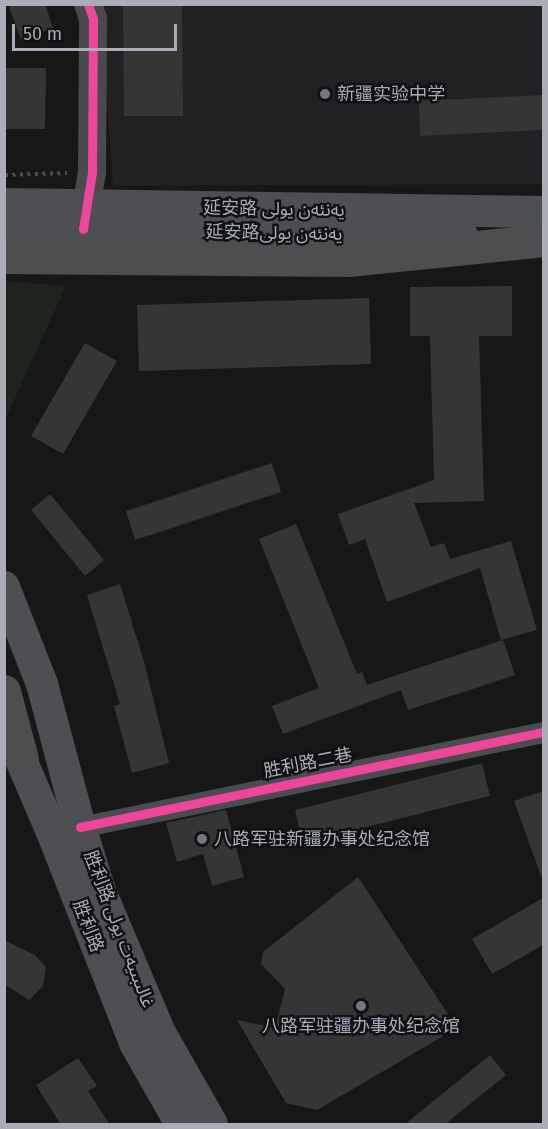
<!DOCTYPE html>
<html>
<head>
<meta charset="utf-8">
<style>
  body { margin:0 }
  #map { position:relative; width:548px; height:1129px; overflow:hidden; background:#171717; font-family:"Fira Sans","Noto Sans Arabic","Noto Sans SC",sans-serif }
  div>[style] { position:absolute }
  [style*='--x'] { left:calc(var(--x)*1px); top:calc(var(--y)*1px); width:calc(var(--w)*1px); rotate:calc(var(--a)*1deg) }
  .built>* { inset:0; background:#212123 }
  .green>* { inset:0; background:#1d241e }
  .building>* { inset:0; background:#353536 }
  .path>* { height:4px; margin-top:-2px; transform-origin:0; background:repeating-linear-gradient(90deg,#4d4e52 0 3px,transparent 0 7.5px) }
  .street>* { height:21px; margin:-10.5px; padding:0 10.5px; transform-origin:10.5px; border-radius:10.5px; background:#4b4c50 }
  .secondary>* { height:28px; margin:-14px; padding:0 14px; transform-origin:14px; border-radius:14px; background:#4a4a4e }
  .primary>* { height:32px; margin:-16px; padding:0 16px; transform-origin:16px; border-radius:16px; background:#4d4f52 }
  .highway>* { height:33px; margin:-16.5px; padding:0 16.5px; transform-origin:16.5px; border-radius:16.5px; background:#4e4e51 }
  .cycleway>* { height:9px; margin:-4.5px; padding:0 4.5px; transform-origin:4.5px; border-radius:4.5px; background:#ed469a }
  .dots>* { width:16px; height:16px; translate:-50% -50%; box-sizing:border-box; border:3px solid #111113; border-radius:50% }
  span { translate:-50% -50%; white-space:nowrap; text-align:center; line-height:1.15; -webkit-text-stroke:5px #111113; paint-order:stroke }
  .poi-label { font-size:18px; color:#a8adb8 }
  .left { translate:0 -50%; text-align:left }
  .street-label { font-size:18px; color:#a8adb8 }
  .frame { position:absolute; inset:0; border:6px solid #a8adb8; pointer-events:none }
  .scale { position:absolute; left:12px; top:24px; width:165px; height:27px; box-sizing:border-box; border:3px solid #a8adb8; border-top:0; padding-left:8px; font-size:18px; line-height:21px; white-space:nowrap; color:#a8adb8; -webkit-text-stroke:4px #111113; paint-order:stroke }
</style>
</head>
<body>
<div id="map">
  <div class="built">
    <div style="clip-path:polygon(100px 5px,543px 5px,543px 184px,113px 186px)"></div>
  </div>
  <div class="green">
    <div style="clip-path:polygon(5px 281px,66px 286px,5px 420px,4px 281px)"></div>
  </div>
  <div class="building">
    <div style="clip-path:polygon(8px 4px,45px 4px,53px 28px,21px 40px)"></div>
    <div style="clip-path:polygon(123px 4px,182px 4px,183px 116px,124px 116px)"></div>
    <div style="clip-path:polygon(4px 68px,46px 68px,45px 129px,4px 129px)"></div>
    <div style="clip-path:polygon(543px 95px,543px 130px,420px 136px,419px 101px)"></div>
    <div style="clip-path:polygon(512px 286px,512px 336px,479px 336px,484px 501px,414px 503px,431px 547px,444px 543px,450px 559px,511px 541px,537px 630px,501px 640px,480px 568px,387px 602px,365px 539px,349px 545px,338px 514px,434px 480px,430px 336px,410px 336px,410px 287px)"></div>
    <div style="clip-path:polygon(369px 298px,371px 364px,139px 371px,137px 305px)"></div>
    <div style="clip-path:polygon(85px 343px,117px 361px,63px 454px,31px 436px)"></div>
    <div style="clip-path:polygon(272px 463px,281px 492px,135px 540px,126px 511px)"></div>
    <div style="clip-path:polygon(50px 494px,104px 560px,85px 576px,31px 510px)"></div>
    <div style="clip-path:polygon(296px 524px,357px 674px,362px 672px,367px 685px,503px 640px,515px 675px,408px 710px,401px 690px,283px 734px,272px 706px,319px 688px,259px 539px)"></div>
    <div style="clip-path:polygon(120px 584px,145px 665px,169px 763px,132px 773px,114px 706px,120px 704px,87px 595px)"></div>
    <div style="clip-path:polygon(482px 763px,490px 796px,303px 843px,295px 810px)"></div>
    <div style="clip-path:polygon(543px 791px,543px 876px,541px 876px,514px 801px)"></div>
    <div style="clip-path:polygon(226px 810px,244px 877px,212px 886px,203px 854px,177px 862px,166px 823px)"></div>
    <div style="clip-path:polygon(358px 877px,457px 1028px,317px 1110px,286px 1103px,237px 1020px,275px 1028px,285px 989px,261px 964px,263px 952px)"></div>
    <div style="clip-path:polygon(543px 898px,543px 945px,492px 974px,472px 939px)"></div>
    <div style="clip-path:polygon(4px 940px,35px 955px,46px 967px,43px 986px,29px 1000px,4px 984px)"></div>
    <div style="clip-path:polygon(490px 1055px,506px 1075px,444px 1125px,404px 1125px)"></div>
    <div style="clip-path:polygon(78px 1058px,97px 1086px,88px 1091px,110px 1125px,61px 1125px,36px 1085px)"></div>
  </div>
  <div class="path">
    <div style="--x:5;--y:175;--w:62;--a:-1.8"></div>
  </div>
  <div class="street">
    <div style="--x:80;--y:827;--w:474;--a:-11.6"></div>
  </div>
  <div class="secondary">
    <div style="--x:83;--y:227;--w:56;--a:-80.7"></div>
    <div style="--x:92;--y:172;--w:153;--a:-89.6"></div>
    <div style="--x:93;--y:19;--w:16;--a:-108"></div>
  </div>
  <div class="primary">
    <div style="--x:4;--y:204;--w:540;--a:0.85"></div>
    <div style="--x:4;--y:230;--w:459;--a:0.9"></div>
    <div style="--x:4;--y:587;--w:104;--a:68.6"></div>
    <div style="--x:42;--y:684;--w:148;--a:75.1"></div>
    <div style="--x:80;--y:827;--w:67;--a:72.6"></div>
    <div style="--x:100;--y:891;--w:154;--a:67.1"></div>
    <div style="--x:160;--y:1033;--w:105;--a:60.3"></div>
    <div style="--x:10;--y:734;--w:107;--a:66.8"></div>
    <div style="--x:52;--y:832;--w:227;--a:68.5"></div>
    <div style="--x:135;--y:1043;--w:93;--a:60.4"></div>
  </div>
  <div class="highway">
    <div style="--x:4;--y:257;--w:344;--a:0.5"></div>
    <div style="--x:348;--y:260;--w:197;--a:-5.8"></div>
    <div style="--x:4;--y:691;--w:70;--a:75.2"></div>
  </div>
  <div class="cycleway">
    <div style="--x:83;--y:229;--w:58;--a:-81"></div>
    <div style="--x:92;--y:172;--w:153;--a:-89.6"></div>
    <div style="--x:93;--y:19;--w:16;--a:-108"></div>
    <div style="--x:80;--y:827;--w:474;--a:-11.6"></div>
  </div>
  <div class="dots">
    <div style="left:325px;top:94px;background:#757880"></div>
    <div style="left:202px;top:839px;background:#757880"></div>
    <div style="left:361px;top:1006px;background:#757880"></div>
  </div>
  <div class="poi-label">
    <span class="left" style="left:337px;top:94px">新疆实验中学</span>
    <span class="left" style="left:214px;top:839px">八路军驻新疆办事处纪念馆</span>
    <span style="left:361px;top:1026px">八路军驻疆办事处纪念馆</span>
  </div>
  <div class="street-label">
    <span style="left:274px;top:209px;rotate:1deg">延安路 يەنئەن يولى</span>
    <span style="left:274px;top:233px;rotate:1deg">延安路يەنئەن يولى</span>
    <span style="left:308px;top:763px;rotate:-11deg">胜利路二巷</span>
    <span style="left:88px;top:926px;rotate:69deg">胜利路</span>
    <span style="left:119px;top:929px;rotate:69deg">胜利路 غالىبىيەت يولى</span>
  </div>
  <div class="frame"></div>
  <div class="scale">50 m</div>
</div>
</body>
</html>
